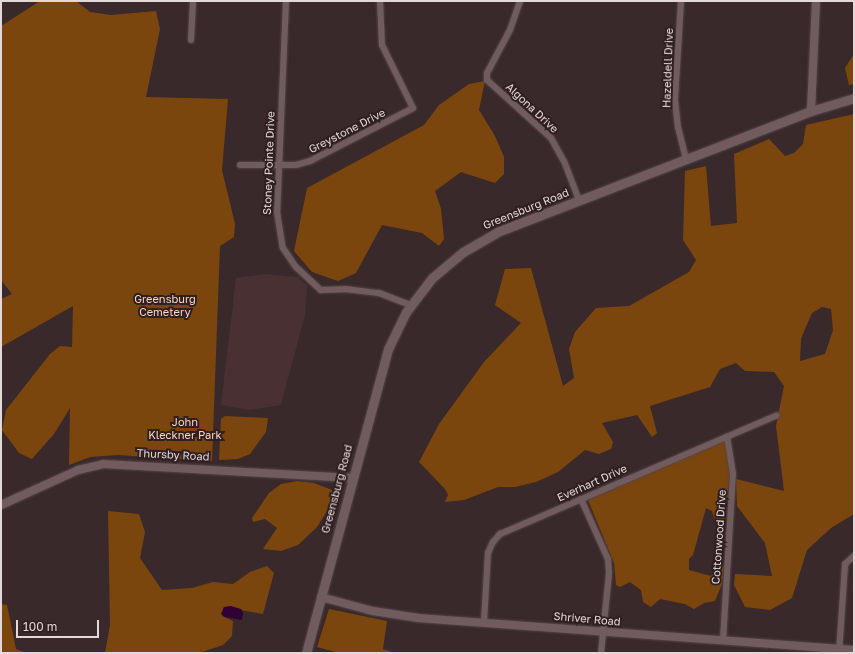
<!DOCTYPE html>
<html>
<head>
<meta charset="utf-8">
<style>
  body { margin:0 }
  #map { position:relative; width:855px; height:654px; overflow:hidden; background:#3a292a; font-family:"Golos Text",sans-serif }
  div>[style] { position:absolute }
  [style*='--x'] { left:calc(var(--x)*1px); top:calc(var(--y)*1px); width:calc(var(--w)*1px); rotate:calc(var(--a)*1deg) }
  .built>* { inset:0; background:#493033 }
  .green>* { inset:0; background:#7b460d }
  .water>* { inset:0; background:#310034 }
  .roads { filter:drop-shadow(0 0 1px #544546) drop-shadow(0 0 1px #544546) }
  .minor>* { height:6px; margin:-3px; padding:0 3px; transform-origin:3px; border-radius:3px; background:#705c5e }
  .tertiary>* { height:8px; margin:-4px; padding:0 4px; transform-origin:4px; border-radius:4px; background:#705c5e }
  .secondary>* { height:9px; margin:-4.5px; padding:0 4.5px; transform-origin:4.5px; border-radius:4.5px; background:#705c5e }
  span { translate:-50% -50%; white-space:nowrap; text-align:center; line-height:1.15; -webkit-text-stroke:4px #301f21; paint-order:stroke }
  .street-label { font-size:11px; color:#e4d8d9 }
  .park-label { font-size:11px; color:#fcd9be }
  .frame { position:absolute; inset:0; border:2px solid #e4d8d9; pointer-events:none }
  .scale { position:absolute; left:16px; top:620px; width:83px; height:18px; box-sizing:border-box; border:2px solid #e4d8d9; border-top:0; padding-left:5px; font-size:12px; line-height:14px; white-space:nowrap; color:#e4d8d9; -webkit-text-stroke:3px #301f21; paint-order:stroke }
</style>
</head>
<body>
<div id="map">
  <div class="built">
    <div style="clip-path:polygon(265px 274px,297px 277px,307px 285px,305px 315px,281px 405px,249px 410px,221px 405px,236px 278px)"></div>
  </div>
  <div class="green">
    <div style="clip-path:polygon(40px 1px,76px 1px,90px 12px,111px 15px,156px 11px,160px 29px,146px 97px,228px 99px,222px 170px,235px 224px,234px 237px,220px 246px,212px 461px,118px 455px,90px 457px,69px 465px,70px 408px,54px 434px,32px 459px,19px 453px,2px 430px,6px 410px,50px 354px,60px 346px,72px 347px,73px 306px,1px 347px,1px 299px,12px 294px,1px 280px,1px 26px)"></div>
    <div style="clip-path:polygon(854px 54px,854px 84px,849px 85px,845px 68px)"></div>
    <div style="clip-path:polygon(485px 81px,479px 110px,495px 136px,504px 157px,504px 174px,495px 183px,461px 172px,435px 191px,441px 209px,444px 239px,439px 246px,422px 233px,382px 225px,356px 273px,338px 281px,312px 272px,294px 251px,307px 188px,424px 125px,439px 105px,469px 84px)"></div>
    <div style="clip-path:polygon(evenodd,854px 114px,854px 514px,831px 528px,807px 550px,792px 598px,770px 610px,745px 607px,734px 585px,735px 574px,772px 576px,765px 543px,737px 506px,736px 479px,784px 491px,776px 426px,784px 386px,774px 372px,745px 371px,736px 363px,720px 369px,710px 387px,650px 406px,657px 433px,652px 437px,637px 415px,602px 423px,613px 442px,611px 449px,599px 454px,585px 450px,558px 472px,536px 482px,515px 487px,498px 487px,464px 500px,445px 502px,448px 495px,445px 489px,419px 462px,439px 424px,484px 362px,521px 323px,495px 305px,505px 269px,531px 268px,563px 386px,574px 378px,569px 349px,575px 332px,596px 308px,629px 306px,689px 272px,696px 260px,683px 240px,685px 171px,706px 166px,711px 226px,737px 223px,734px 154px,769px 139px,785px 156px,794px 153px,803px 144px,806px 125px,854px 114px,822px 307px,831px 309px,833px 330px,825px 354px,800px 361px,801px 339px,805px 329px,812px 313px,822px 307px)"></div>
    <div style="clip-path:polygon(225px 416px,268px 418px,266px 432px,250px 454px,238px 459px,219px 460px,221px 419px)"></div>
    <div style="clip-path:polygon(724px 440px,729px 452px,730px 471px,725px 524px,715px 522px,712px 511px,706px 508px,693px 555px,689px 559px,689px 570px,711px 576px,718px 566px,724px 565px,722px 584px,715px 601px,704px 603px,694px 609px,685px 604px,660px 599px,651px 607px,643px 602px,641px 590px,630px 582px,620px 587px,616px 585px,614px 563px,588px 500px)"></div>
    <div style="clip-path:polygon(297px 481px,314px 483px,332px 490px,332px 503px,317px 527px,298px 545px,281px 551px,263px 549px,277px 528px,265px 519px,253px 522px,252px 518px,269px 493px,281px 484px)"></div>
    <div style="clip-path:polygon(108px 511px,139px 514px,145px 532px,140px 558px,162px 590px,192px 588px,213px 582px,233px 584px,250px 572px,267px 566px,274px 573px,263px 614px,224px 607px,222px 616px,233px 621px,232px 636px,223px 645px,199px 653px,105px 653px,110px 625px)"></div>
    <div style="clip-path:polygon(1px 604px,7px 605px,16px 649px,27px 653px,1px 653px)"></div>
    <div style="clip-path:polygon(329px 609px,387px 621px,383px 649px,395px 653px,339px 653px,317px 647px)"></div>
  </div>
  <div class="water">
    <div style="clip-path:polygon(231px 606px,241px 609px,243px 613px,242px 620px,225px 617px,221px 614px,224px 607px)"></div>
  </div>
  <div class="roads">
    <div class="minor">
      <div style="--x:286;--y:1;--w:211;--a:92.4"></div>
      <div style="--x:277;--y:212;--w:36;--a:81"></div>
      <div style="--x:283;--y:248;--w:23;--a:56"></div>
      <div style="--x:296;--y:267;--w:34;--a:43"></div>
      <div style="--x:321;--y:290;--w:24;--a:-2"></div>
      <div style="--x:345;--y:289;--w:34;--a:7"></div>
      <div style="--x:379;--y:293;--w:33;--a:21"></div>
      <div style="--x:520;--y:1;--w:31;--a:109"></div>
      <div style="--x:510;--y:30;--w:49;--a:118.1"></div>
      <div style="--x:487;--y:73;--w:7;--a:90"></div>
      <div style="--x:487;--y:80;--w:86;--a:42.2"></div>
      <div style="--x:551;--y:138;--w:26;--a:61"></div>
      <div style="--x:564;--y:161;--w:42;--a:69"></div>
      <div style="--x:681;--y:1;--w:99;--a:93.5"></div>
      <div style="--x:675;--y:100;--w:27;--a:84"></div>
      <div style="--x:678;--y:127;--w:33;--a:76"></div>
      <div style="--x:191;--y:40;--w:39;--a:-87"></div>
      <div style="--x:240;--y:165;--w:56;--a:0"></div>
      <div style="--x:296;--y:165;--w:15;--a:-16"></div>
      <div style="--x:310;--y:161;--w:116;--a:-27.2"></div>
      <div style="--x:413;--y:108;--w:70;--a:-116.2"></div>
      <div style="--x:382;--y:45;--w:44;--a:-92.6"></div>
      <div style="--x:581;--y:499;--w:66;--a:65.8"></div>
      <div style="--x:608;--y:559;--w:14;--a:86"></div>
      <div style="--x:609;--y:573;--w:80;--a:95.7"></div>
      <div style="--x:484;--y:622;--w:69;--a:-86.7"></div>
      <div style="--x:488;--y:553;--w:12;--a:-66"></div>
      <div style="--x:493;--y:542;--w:11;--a:-49"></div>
      <div style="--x:500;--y:534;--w:301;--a:-23.2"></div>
      <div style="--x:723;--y:641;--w:167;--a:-86.6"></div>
      <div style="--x:733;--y:474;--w:38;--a:-99"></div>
      <div style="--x:839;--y:653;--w:89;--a:-86.1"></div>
      <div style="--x:845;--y:564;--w:12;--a:-42"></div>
    </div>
    <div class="tertiary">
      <div style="--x:811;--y:111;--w:110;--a:-87.4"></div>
      <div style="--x:1;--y:505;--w:85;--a:-24.4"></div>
      <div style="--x:78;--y:470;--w:26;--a:-13"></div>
      <div style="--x:103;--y:464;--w:250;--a:3.2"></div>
      <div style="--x:321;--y:597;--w:54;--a:15.1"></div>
      <div style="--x:373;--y:611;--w:46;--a:8.8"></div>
      <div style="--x:418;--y:618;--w:437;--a:4.2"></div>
    </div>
    <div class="secondary">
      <div style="--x:306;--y:653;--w:315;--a:-74.9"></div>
      <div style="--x:388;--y:349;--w:41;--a:-64.1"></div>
      <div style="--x:406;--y:312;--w:43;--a:-52.6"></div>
      <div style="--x:432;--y:278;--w:40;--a:-40"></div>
      <div style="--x:463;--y:252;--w:39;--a:-30"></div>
      <div style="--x:497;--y:232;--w:337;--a:-21.1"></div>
      <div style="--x:811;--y:111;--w:45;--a:-16.8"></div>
    </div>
  </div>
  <div class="street-label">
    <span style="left:668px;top:68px;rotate:-88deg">Hazeldell Drive</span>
    <span style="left:532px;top:108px;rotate:43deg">Algona Drive</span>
    <span style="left:347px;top:131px;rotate:-27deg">Greystone Drive</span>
    <span style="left:269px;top:163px;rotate:-88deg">Stoney Pointe Drive</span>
    <span style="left:526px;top:209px;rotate:-22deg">Greensburg Road</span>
    <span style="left:173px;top:455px;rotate:3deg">Thursby Road</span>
    <span style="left:592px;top:483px;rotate:-24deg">Everhart Drive</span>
    <span style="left:337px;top:489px;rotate:-75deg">Greensburg Road</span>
    <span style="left:719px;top:537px;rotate:-86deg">Cottonwood Drive</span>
    <span style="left:587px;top:619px;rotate:5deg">Shriver Road</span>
  </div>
  <div class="park-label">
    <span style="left:165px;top:306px">Greensburg<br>Cemetery</span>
    <span style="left:185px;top:429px">John<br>Kleckner Park</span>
  </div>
  <div class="frame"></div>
  <div class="scale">100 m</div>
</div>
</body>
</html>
